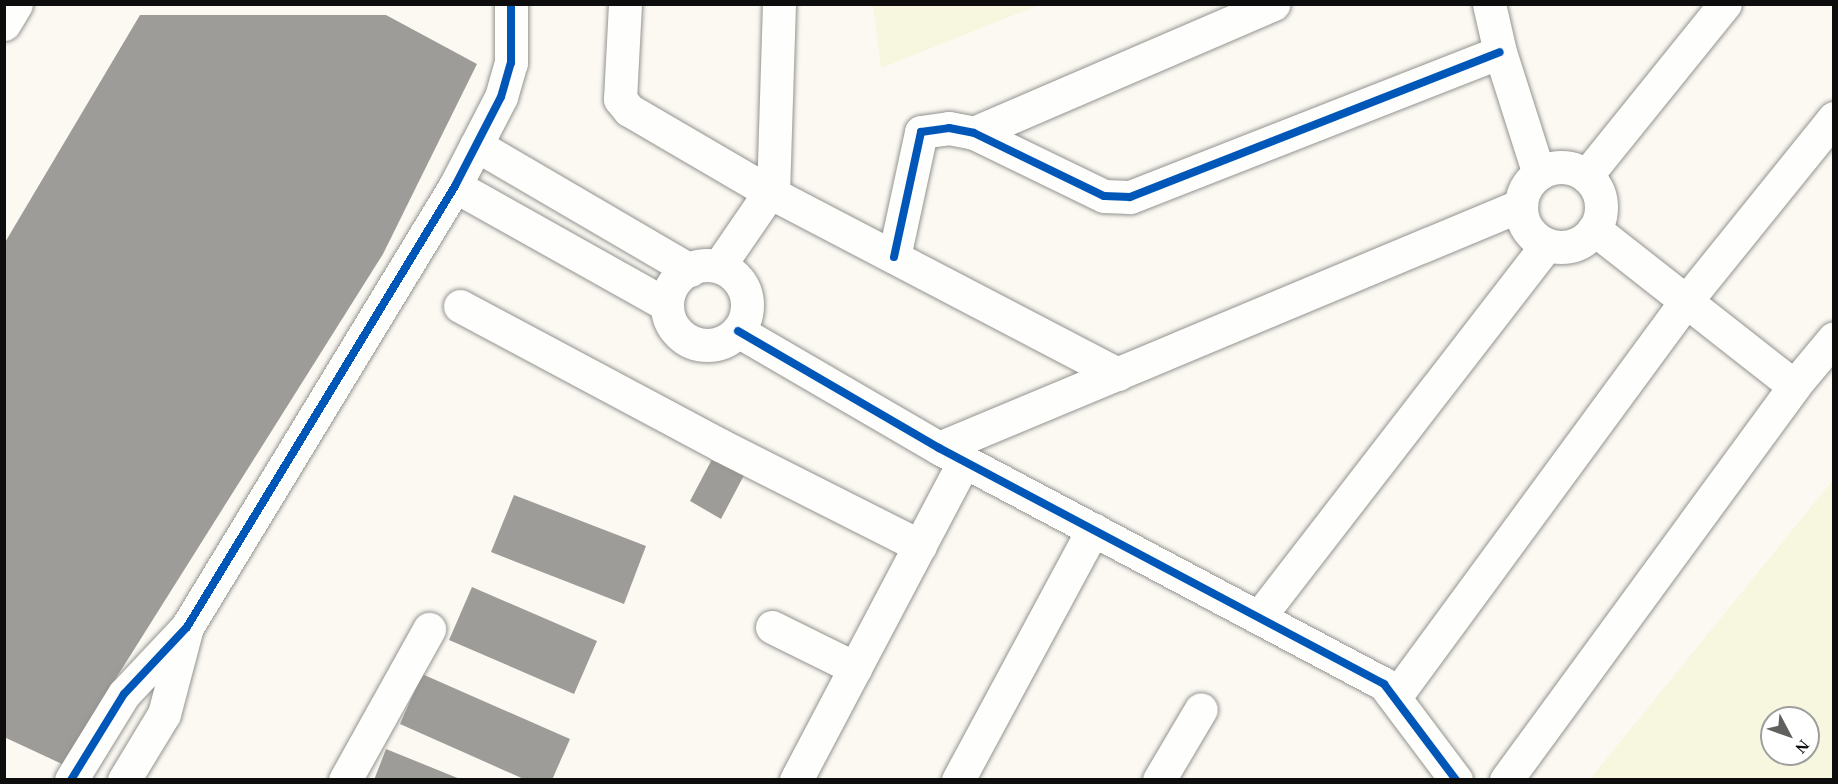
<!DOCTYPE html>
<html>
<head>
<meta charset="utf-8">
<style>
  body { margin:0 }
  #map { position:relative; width:1838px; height:784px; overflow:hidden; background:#fbf9f2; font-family:Georgia,serif }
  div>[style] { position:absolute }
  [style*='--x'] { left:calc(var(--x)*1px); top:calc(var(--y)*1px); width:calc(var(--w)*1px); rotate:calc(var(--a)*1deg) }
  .farmland>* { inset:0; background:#f7f6de }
  .building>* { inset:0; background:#9e9c98 }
  .roads { filter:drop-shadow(0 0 2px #949390) drop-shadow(0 0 2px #949390) }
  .minor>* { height:33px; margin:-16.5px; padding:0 16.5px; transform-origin:16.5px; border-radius:16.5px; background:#fefefd }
  .minor>.ring { margin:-16.5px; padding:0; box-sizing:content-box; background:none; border:33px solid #fefefd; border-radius:50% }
  .cycleway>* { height:8px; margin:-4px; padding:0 4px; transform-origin:4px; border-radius:4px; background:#0057b8 }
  span { translate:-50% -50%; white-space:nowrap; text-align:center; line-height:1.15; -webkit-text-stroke:6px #fff; paint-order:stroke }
  .frame { position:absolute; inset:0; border:6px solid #0d0d0d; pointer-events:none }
  .north { position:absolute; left:1760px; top:706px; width:60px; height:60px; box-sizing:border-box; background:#fff; border:2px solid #9e9e9e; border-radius:50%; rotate:131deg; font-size:16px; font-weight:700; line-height:24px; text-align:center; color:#0d0d0d }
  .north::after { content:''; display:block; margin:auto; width:21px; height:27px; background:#60605d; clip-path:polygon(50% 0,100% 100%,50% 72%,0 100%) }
</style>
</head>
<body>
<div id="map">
  <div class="farmland">
    <div style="clip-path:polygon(873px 4px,1039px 4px,1039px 5px,881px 68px)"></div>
    <div style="clip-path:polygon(evenodd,1833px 480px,1833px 779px,1590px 779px,1833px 480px,1772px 718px,1808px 718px,1808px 754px,1772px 754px,1772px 718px)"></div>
  </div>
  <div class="building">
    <div style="clip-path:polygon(140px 15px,386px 15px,477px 64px,383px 254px,62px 764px,4px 737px,4px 244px)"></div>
    <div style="clip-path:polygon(719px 446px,751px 462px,721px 519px,690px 501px)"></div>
    <div style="clip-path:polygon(514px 495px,646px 546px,624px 604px,491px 552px)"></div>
    <div style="clip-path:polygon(472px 587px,597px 641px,574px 694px,449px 640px)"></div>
    <div style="clip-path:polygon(422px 674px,570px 739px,552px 780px,526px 780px,400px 724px)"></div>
    <div style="clip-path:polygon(386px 749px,460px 779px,460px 780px,374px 780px)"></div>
  </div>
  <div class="roads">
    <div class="minor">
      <div style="--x:625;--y:4;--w:95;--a:93"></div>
      <div style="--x:620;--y:99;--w:14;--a:51"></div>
      <div style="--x:629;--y:110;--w:167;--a:30.3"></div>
      <div style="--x:773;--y:194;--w:389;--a:27.6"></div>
      <div style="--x:1489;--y:4;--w:49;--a:77.1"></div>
      <div style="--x:1500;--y:52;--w:128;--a:72.3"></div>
      <div style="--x:4;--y:24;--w:23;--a:-59"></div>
      <div style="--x:974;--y:133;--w:326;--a:-23.3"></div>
      <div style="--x:476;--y:145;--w:248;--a:30.3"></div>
      <div class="ring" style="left:1521px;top:167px;width:47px;height:47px"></div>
      <div style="--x:1586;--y:176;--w:221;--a:-51.1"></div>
      <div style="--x:455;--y:186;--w:241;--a:29.3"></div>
      <div style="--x:1594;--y:229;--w:254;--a:38.1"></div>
      <div style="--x:894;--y:257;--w:128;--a:-77.8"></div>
      <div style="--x:921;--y:132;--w:28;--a:-8"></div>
      <div style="--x:949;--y:128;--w:25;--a:11"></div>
      <div style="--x:974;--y:133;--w:144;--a:25.9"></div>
      <div style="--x:1104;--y:196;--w:26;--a:2"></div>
      <div style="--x:1130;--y:197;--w:397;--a:-21.4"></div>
      <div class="ring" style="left:667px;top:265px;width:47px;height:47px"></div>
      <div style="--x:719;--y:266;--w:78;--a:-55.5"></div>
      <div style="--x:763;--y:202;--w:13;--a:-39"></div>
      <div style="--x:773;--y:194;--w:190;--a:-88.2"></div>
      <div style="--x:460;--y:306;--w:295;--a:28.1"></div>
      <div style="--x:720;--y:445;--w:224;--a:26.8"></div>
      <div style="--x:738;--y:331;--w:233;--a:30.2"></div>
      <div style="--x:939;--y:448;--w:504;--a:27.94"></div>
      <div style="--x:1384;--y:684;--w:120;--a:53.1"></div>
      <div style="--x:939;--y:448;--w:631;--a:-22.66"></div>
      <div style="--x:1259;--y:617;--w:470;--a:-52.3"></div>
      <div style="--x:772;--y:627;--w:93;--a:26.3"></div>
      <div style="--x:1395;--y:697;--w:493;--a:-53.7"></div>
      <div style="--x:1687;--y:300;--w:234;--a:-51.1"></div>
      <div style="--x:71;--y:780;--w:101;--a:-58.4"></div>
      <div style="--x:124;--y:694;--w:92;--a:-46.8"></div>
      <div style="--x:187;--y:627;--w:516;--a:-58.71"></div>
      <div style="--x:455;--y:186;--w:100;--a:-62.7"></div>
      <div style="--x:501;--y:97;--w:35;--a:-74"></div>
      <div style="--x:511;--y:63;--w:59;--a:-90"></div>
      <div style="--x:124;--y:780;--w:77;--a:-58.8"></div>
      <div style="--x:164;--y:714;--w:86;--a:-75.2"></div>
      <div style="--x:345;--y:780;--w:173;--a:-60.9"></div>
      <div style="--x:796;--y:780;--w:360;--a:-62.2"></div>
      <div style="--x:958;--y:780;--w:285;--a:-61.7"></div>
      <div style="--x:1159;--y:780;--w:82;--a:-59.4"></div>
      <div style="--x:1506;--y:780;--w:488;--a:-53.8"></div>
      <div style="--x:1794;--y:386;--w:62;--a:-50.2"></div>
    </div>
  </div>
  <div class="cycleway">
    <div style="--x:894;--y:257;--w:128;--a:-77.8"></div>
    <div style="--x:921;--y:132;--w:28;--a:-8"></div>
    <div style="--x:949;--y:128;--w:25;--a:11"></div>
    <div style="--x:974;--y:133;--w:144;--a:25.9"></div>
    <div style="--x:1104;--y:196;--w:26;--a:2"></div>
    <div style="--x:1130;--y:197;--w:397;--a:-21.4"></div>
    <div style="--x:738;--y:331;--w:233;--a:30.2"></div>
    <div style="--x:939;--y:448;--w:504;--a:27.94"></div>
    <div style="--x:1384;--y:684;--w:120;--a:53.1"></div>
    <div style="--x:71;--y:780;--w:101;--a:-58.4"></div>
    <div style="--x:124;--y:694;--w:92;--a:-46.8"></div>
    <div style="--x:187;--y:627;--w:516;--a:-58.71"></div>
    <div style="--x:455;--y:186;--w:100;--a:-62.7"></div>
    <div style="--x:501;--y:97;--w:35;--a:-74"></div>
    <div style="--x:511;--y:63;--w:59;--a:-90"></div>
  </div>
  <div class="frame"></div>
  <div class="north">N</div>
</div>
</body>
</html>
